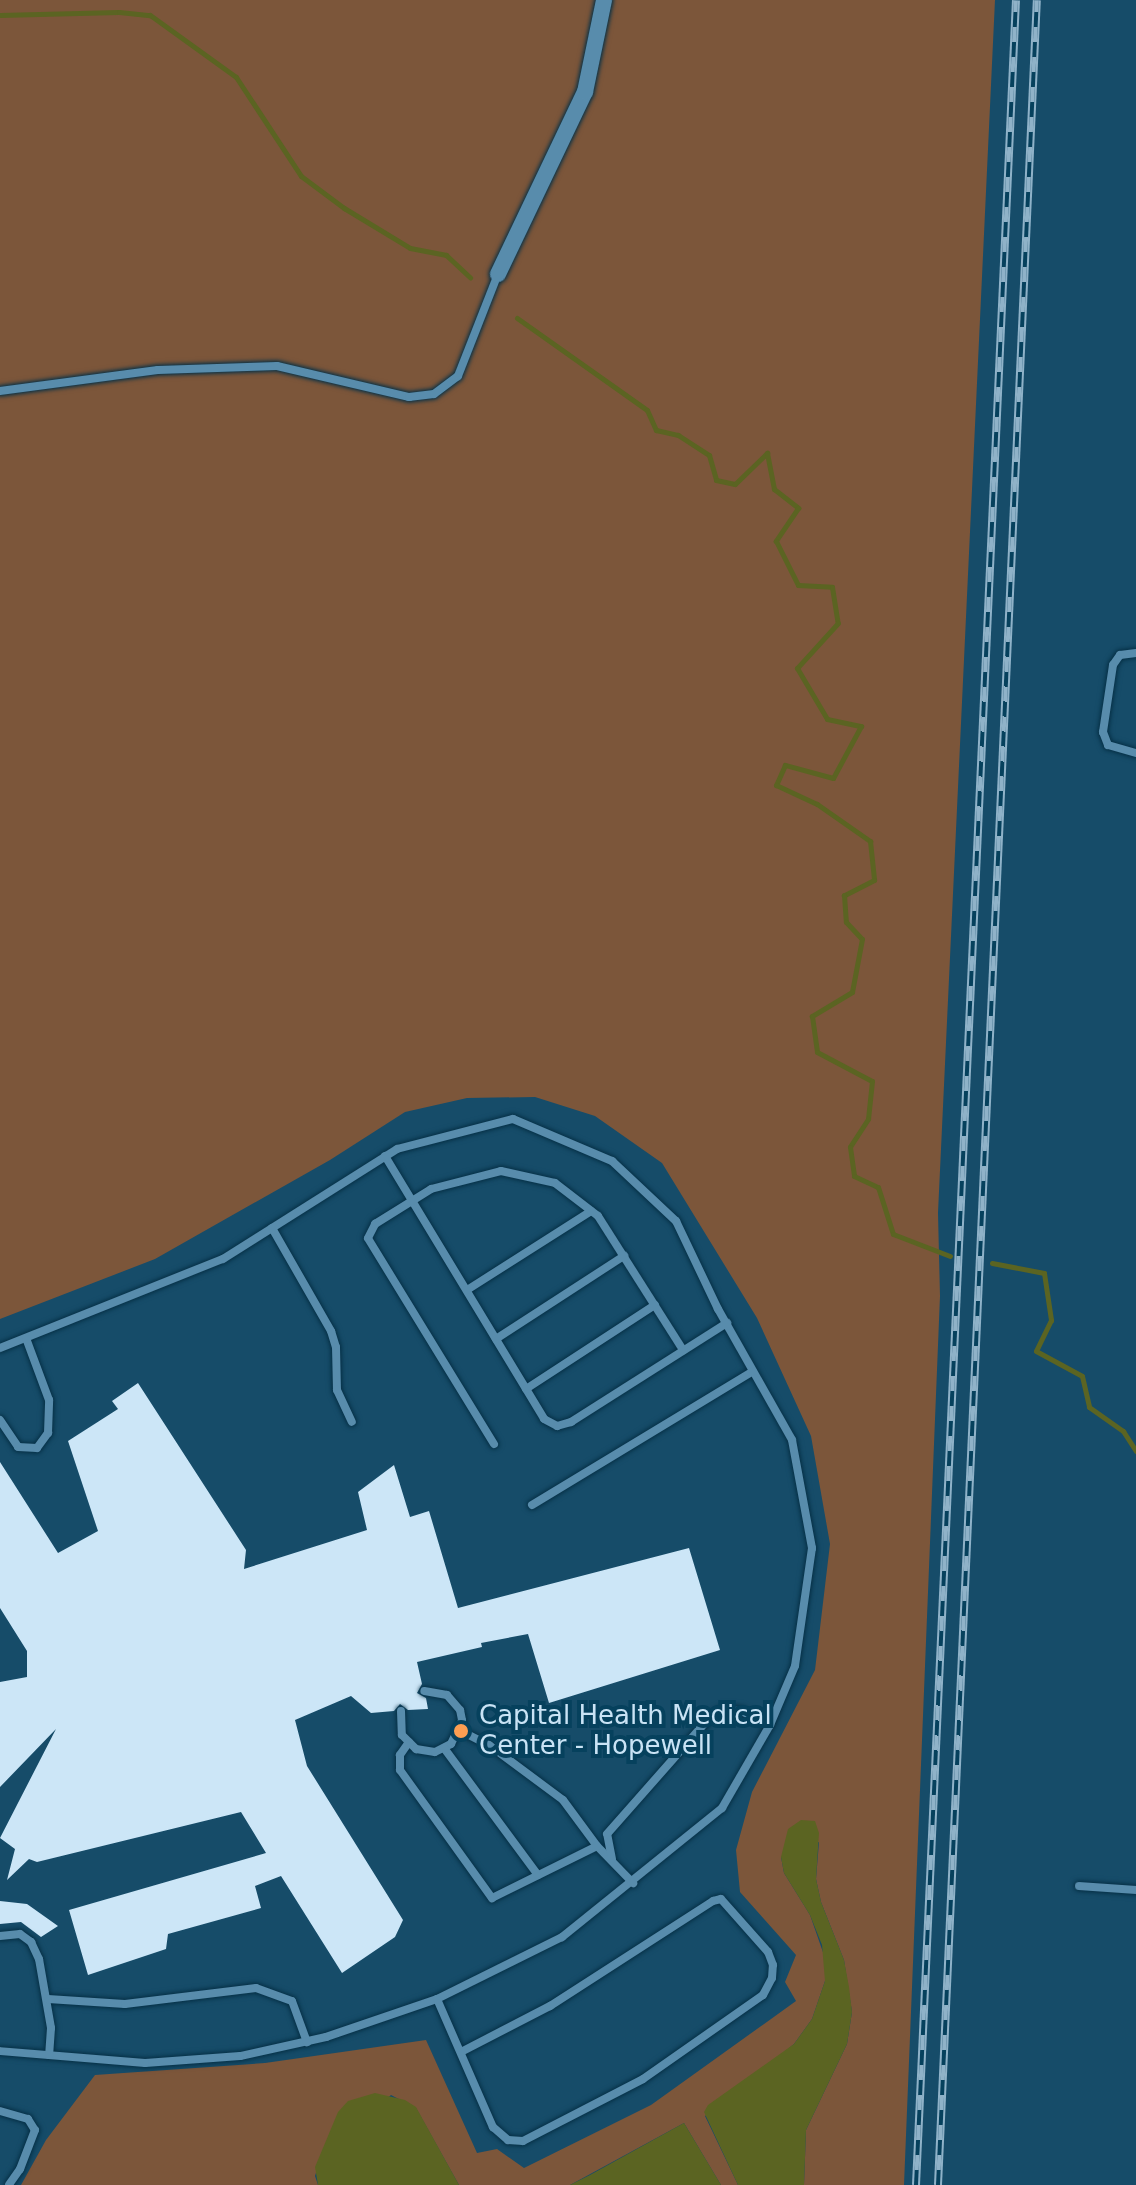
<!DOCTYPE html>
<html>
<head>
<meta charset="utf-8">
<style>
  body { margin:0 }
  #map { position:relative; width:1136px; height:2185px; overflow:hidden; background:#164c69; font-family:"DejaVu Sans",sans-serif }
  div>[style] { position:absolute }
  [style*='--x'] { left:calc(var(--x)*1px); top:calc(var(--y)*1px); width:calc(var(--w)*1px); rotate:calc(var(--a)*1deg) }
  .green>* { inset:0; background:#7c563a }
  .water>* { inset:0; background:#5b6422 }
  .stream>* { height:5px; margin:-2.5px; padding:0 2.5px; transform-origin:2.5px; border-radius:2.5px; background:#5b6422 }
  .building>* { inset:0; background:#cce6f7 }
  .roads { filter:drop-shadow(0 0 2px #063046) drop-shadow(0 0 2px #063046) }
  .lane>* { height:8px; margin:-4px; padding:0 4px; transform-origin:4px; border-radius:4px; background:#588cac }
  .street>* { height:16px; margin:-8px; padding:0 8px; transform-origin:8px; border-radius:8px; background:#588cac }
  .rail>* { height:8px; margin-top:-4px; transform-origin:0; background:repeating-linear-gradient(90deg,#06415d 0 15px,#8fb2c8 0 30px); box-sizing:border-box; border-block:2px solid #8fb2c8 }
  .dots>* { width:22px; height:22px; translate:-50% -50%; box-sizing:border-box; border:4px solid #06415d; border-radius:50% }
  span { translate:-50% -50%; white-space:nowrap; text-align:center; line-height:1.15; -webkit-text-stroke:8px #06415d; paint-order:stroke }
  .poi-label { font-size:26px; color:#c9e3f5 }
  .left { translate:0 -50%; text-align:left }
</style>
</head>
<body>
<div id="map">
  <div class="green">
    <div style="clip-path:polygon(0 0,995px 0,938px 1213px,940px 1296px,904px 2185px,804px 2185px,806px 2130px,847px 2044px,852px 2012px,844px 1960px,821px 1902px,816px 1879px,819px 1842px,781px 1857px,784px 1873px,810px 1915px,825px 1958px,825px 1981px,812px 2019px,794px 2044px,705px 2116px,738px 2185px,721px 2185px,684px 2123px,570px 2185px,459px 2185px,416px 2108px,391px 2095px,323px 2151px,315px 2176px,318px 2185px,21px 2185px,46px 2140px,95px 2075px,265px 2063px,426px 2040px,477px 2153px,497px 2149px,524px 2168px,651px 2105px,796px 2001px,785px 1982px,796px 1955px,740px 1892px,736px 1850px,752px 1792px,815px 1670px,830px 1544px,811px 1436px,757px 1318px,662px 1163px,595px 1116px,535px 1097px,467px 1098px,405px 1112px,330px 1160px,155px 1259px,0 1319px)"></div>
  </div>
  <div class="water">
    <div style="clip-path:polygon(801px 1820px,815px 1821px,819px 1833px,816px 1879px,821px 1902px,844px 1960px,849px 1987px,852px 2012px,847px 2044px,806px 2130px,804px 2185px,738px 2185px,704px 2112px,708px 2105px,794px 2044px,812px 2019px,825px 1981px,822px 1945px,810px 1915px,784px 1873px,781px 1857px,788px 1829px)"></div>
    <div style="clip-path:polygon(375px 2093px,405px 2100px,416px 2107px,459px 2185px,318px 2185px,315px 2167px,338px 2112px,348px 2101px)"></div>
    <div style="clip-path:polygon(684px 2123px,721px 2185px,570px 2185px,590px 2175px)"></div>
  </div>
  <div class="stream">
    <div style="--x:0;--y:15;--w:119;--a:-1.4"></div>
    <div style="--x:119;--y:12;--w:31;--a:6"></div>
    <div style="--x:150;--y:15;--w:106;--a:35.8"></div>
    <div style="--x:236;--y:77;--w:118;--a:56.7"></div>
    <div style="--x:301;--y:176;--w:54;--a:36.7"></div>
    <div style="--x:344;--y:208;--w:77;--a:31.2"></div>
    <div style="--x:410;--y:248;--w:37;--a:11"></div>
    <div style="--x:446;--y:255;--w:33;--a:43"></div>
    <div style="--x:517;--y:318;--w:159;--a:35.3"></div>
    <div style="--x:647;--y:410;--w:22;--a:66"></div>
    <div style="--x:656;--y:430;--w:23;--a:13"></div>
    <div style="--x:678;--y:435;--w:37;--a:33"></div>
    <div style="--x:709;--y:455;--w:26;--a:74"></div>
    <div style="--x:716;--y:480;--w:19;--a:12"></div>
    <div style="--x:735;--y:484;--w:45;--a:-44.1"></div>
    <div style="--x:767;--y:453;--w:37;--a:79"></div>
    <div style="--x:774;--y:489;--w:31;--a:38"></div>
    <div style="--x:798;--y:508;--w:40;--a:124"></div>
    <div style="--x:776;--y:541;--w:49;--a:63.4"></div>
    <div style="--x:798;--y:585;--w:34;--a:3"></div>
    <div style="--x:832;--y:587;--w:36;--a:81"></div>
    <div style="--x:838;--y:623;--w:61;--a:132.3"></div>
    <div style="--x:797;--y:668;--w:59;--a:59.5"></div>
    <div style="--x:827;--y:719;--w:35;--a:12"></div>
    <div style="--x:861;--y:726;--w:59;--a:118.3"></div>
    <div style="--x:833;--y:778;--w:50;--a:-164.8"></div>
    <div style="--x:785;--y:765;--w:22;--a:114"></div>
    <div style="--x:776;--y:785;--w:45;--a:24.9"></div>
    <div style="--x:817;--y:804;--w:65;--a:34.9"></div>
    <div style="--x:870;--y:841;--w:39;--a:84"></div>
    <div style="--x:874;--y:880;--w:34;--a:153"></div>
    <div style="--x:844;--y:895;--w:27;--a:86"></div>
    <div style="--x:846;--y:922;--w:23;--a:47"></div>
    <div style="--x:862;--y:939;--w:54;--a:100.7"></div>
    <div style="--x:852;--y:992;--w:47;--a:149"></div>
    <div style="--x:812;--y:1016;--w:36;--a:82"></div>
    <div style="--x:817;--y:1052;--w:62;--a:27.8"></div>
    <div style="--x:872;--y:1081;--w:38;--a:96"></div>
    <div style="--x:868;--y:1119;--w:33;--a:123"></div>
    <div style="--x:850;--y:1147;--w:29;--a:82"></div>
    <div style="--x:854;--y:1176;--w:26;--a:25"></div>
    <div style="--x:878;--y:1187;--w:49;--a:72.3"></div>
    <div style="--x:893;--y:1234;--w:61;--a:21.1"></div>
    <div style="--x:992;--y:1263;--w:53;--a:10.9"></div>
    <div style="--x:1044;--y:1273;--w:48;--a:81.5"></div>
    <div style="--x:1051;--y:1320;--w:34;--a:116"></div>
    <div style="--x:1036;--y:1351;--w:52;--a:28.5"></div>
    <div style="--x:1082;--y:1376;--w:32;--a:77"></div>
    <div style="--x:1089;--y:1407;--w:42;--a:35.2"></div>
    <div style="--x:1123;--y:1431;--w:24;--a:57"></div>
  </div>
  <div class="building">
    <div style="clip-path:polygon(138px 1383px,246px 1550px,244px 1569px,367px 1530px,358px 1492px,394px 1465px,410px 1517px,429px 1511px,458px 1608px,689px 1548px,720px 1650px,549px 1703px,528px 1634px,481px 1643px,482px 1647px,417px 1662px,422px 1684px,417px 1693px,426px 1698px,428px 1709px,408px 1710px,400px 1704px,394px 1711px,371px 1713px,351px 1696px,295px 1720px,307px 1766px,403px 1920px,395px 1937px,342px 1973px,281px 1876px,255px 1886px,261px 1908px,168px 1934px,166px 1949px,88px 1975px,69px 1910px,266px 1853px,241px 1812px,37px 1862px,29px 1859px,7px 1880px,15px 1849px,0 1838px,56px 1729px,0 1787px,0 1682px,27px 1677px,27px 1651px,0 1608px,0 1462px,58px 1553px,98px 1531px,68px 1441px,118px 1409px,112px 1401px)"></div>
    <div style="clip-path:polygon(0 1901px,27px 1904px,58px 1926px,41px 1937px,21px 1922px,0 1924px)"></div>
  </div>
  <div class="roads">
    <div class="lane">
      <div style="--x:0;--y:391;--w:159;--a:-7.6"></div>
      <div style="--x:158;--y:370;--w:119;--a:-1.9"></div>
      <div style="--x:277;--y:366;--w:136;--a:13.2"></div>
      <div style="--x:409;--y:397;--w:25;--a:-7"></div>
      <div style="--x:434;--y:394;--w:30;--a:-37"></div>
      <div style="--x:458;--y:376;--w:110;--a:-68.6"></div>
      <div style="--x:1136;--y:653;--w:16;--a:173"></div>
      <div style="--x:1120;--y:655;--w:12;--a:125"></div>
      <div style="--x:1113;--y:665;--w:68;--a:98.5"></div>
      <div style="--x:1103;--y:732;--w:14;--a:69"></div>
      <div style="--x:1108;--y:745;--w:29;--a:16"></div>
      <div style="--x:385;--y:1156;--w:307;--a:58.8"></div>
      <div style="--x:544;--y:1419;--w:15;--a:28"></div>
      <div style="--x:557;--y:1426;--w:15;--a:-16"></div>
      <div style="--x:571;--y:1422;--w:185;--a:-32.4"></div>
      <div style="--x:272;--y:1228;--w:119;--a:60.2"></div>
      <div style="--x:331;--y:1331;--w:17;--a:73"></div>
      <div style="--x:336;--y:1347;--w:43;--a:88.7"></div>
      <div style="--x:337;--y:1390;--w:35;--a:65"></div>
      <div style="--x:467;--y:1290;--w:147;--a:-32.5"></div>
      <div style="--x:496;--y:1339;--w:153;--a:-33"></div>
      <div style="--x:0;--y:1348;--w:240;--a:-21.8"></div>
      <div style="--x:223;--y:1259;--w:206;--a:-32.3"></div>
      <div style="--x:397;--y:1149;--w:120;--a:-14.5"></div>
      <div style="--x:513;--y:1119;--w:108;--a:23"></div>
      <div style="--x:612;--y:1161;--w:88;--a:43.2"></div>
      <div style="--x:676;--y:1221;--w:98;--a:64.5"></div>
      <div style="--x:718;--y:1309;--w:150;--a:60.5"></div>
      <div style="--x:792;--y:1440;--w:110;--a:79.5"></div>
      <div style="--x:812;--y:1548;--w:119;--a:98.2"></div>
      <div style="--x:795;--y:1666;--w:64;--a:113"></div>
      <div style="--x:770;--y:1725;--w:96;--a:120"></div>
      <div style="--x:722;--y:1808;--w:206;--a:141.1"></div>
      <div style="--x:562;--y:1937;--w:140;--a:153.6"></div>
      <div style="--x:437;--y:1999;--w:117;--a:161.1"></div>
      <div style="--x:326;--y:2037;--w:88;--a:167.5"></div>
      <div style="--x:240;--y:2056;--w:95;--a:175.8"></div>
      <div style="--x:145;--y:2063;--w:145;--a:-175.3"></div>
      <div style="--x:526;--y:1389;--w:154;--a:-33.1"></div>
      <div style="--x:0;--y:1420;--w:32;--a:56"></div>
      <div style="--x:18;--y:1447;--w:19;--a:3"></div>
      <div style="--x:37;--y:1448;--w:19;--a:-54"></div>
      <div style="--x:48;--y:1433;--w:33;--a:-88"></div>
      <div style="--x:49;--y:1400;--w:66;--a:-110.4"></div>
      <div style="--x:494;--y:1444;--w:241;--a:-121.5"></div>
      <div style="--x:368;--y:1238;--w:16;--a:-63"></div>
      <div style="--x:375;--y:1224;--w:66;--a:-32"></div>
      <div style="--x:431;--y:1189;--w:72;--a:-14.4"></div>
      <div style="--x:501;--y:1171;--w:55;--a:12.5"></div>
      <div style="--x:555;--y:1183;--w:54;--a:37.5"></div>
      <div style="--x:598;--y:1216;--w:159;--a:57.6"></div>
      <div style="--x:532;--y:1505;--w:258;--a:-31.2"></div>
      <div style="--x:401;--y:1711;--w:24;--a:88"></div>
      <div style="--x:402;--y:1735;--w:20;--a:45"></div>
      <div style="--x:416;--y:1749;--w:19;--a:9"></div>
      <div style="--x:435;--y:1752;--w:18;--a:-27"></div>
      <div style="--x:451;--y:1744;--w:26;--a:-65"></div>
      <div style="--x:462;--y:1720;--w:10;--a:-101"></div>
      <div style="--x:460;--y:1710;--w:20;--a:-131"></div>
      <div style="--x:447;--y:1695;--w:23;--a:-170"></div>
      <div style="--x:459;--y:1730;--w:34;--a:27"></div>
      <div style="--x:489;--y:1745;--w:92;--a:36.6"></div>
      <div style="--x:563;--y:1800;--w:57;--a:53.5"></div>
      <div style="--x:597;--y:1846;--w:52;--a:45.8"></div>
      <div style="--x:409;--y:1742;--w:16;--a:125"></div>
      <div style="--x:400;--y:1755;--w:15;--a:90"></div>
      <div style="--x:400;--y:1770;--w:158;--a:54.3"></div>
      <div style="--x:492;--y:1898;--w:117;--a:-26.3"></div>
      <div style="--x:444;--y:1748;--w:158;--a:53.5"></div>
      <div style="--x:612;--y:1859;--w:25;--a:-101"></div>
      <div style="--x:607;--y:1834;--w:156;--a:-48.6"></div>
      <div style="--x:710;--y:1717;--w:15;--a:-28"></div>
      <div style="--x:723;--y:1710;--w:18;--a:3"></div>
      <div style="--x:741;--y:1711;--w:32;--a:26"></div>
      <div style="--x:1079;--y:1886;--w:57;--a:4"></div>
      <div style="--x:0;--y:1936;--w:20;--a:-6"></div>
      <div style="--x:20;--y:1934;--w:14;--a:36"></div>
      <div style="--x:31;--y:1942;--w:19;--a:65"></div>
      <div style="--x:39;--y:1959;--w:70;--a:80.1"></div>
      <div style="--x:51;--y:2028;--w:27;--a:94"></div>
      <div style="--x:48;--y:1999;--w:77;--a:3.7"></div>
      <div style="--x:125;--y:2004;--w:132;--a:-7"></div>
      <div style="--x:256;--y:1988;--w:38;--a:20"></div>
      <div style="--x:292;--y:2001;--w:44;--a:69.9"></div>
      <div style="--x:437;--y:1999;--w:140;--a:66.4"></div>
      <div style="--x:493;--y:2127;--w:20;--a:41"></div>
      <div style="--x:508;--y:2140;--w:15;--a:4"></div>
      <div style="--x:523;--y:2141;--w:135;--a:-27.3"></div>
      <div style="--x:643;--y:2079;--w:146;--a:-35"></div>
      <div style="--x:763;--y:1995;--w:19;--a:-62"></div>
      <div style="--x:772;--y:1978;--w:13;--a:-86"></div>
      <div style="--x:773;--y:1965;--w:14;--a:-111"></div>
      <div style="--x:768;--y:1952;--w:71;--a:-131.6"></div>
      <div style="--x:721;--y:1899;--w:8;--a:166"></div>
      <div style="--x:713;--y:1901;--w:194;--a:147.2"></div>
      <div style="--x:550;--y:2006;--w:100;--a:152.7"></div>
      <div style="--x:0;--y:2111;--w:29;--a:16"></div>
      <div style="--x:28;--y:2119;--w:13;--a:58"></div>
      <div style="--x:35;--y:2130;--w:42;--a:111"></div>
      <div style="--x:20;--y:2169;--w:19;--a:125"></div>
    </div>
    <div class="street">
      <div style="--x:498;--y:274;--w:202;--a:-64.5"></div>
      <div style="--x:585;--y:92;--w:94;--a:-78.3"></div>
    </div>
  </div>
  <div class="rail">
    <div style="--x:916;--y:2185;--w:2187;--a:-87.38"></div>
    <div style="--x:938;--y:2185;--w:2187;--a:-87.41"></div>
  </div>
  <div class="dots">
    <div style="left:461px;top:1731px;background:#fc9e52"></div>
  </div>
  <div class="poi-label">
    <span class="left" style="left:479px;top:1731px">Capital Health Medical<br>Center - Hopewell</span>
  </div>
</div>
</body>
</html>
